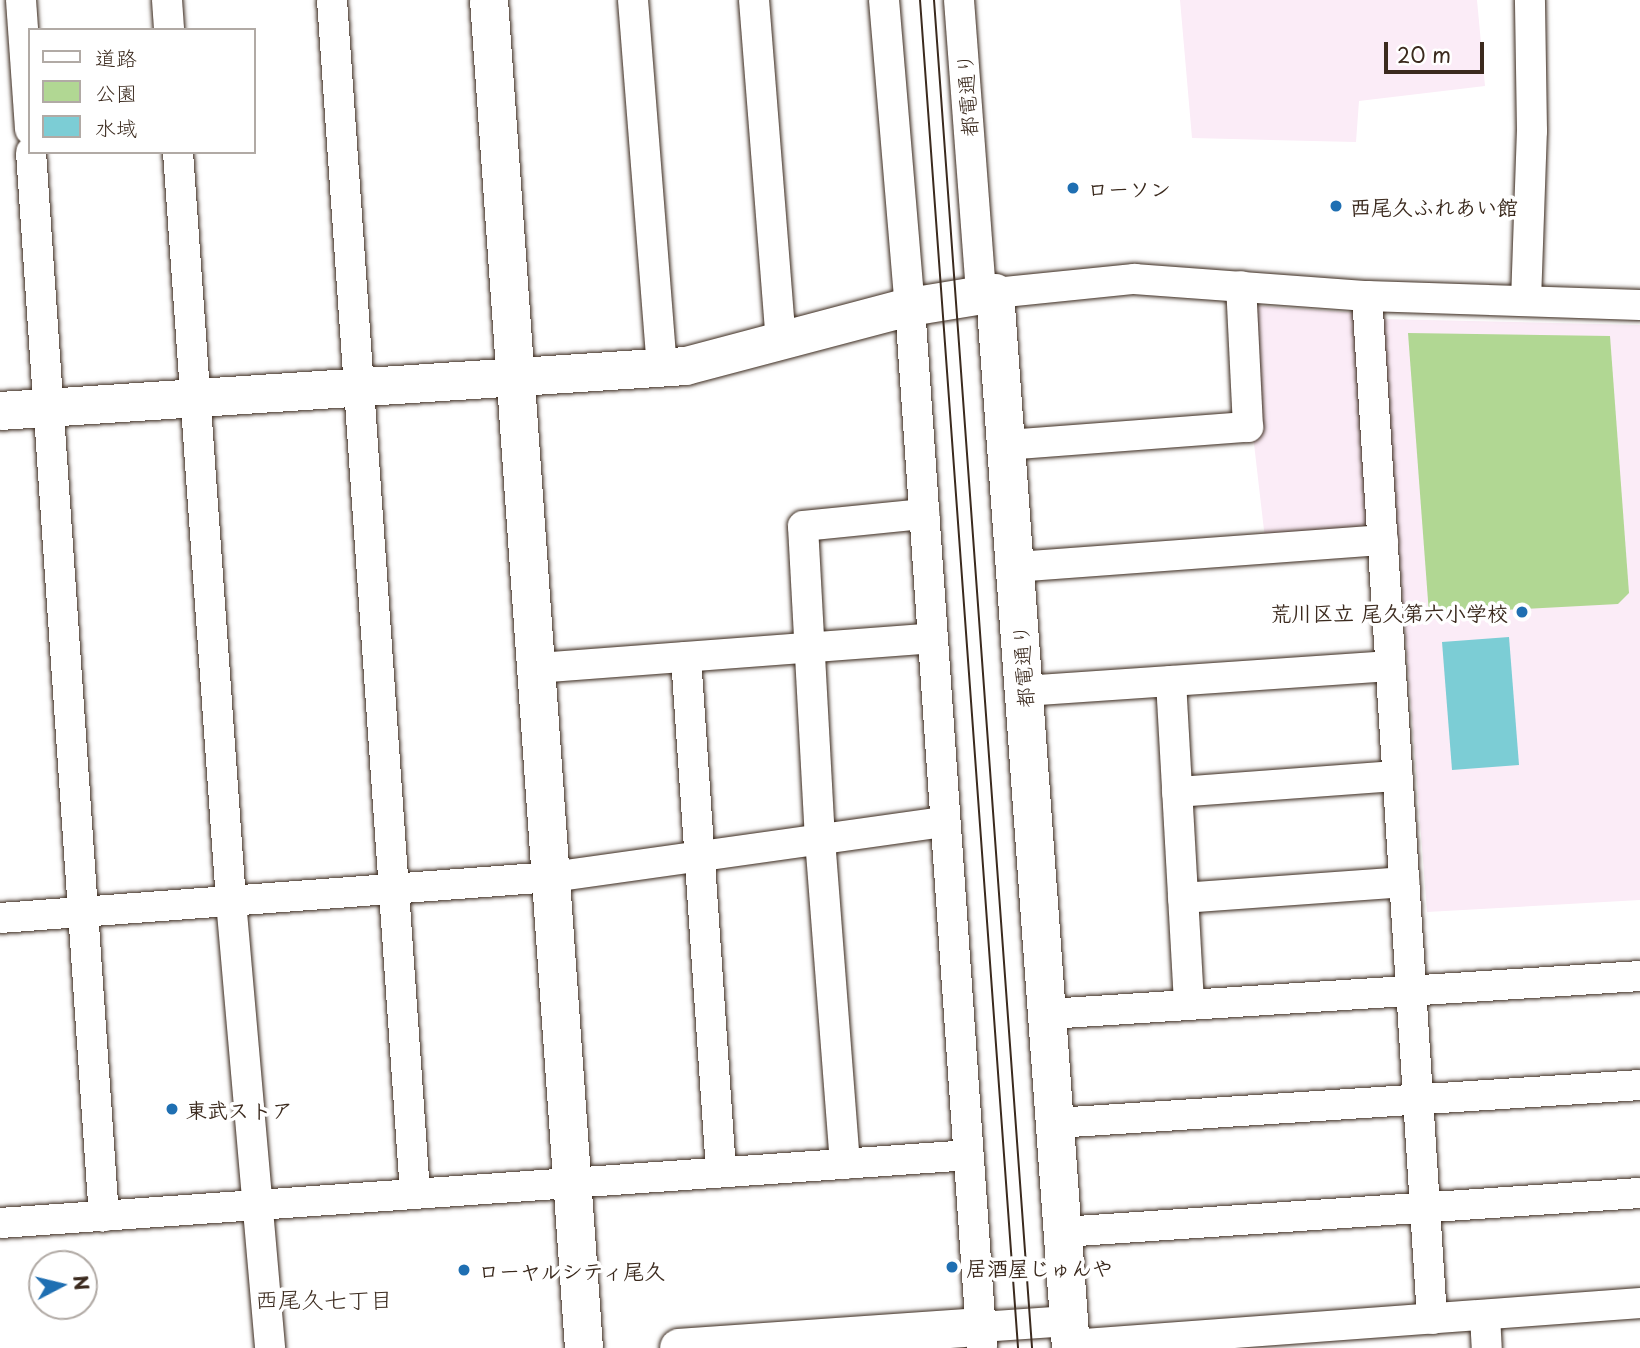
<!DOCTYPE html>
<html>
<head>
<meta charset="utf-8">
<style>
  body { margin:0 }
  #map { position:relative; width:1640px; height:1348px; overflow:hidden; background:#fff; font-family:"Playpen Sans","Klee One",sans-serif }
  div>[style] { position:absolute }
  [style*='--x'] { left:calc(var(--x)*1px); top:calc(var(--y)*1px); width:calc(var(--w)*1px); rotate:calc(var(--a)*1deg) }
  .built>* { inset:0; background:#fbecf7 }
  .green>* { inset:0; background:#b1d793 }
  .water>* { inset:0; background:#7ccdd5 }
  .roads { filter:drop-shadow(0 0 2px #3b2a1e) drop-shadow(0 0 2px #3b2a1e) }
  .street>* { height:30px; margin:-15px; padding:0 15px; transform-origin:15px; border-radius:15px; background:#fff }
  .secondary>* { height:38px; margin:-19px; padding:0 19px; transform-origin:19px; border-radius:19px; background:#fff }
  .tram>* { height:2px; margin:-1px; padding:0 1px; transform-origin:1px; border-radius:1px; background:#3b2a1e }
  .dots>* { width:19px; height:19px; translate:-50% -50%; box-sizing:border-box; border:4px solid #fff; border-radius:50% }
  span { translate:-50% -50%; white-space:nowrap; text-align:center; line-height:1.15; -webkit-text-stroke:7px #fff; paint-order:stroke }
  .street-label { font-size:21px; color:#3b2a1e }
  .poi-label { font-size:21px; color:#3b2a1e; font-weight:700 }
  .left { translate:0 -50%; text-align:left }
  .right { translate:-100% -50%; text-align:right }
  .neighbourhood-label { font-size:23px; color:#3b2a1e }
  .legend { position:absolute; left:28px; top:28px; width:228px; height:126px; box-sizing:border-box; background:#fff; border:2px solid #b1aaa5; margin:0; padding:9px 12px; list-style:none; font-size:21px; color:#3b2a1e }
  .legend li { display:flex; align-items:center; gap:14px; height:35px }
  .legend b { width:35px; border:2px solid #b1aaa5 }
  .north { position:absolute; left:28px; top:1250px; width:70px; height:70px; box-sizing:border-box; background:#fff; border:2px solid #b1aaa5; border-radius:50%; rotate:83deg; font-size:19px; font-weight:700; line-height:28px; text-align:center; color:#3b2a1e }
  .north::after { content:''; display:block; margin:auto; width:24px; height:32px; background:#1f6fb2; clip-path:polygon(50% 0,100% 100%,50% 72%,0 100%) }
  .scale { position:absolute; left:1384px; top:42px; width:100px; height:32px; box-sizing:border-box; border:4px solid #3b2a1e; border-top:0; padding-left:9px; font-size:21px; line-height:24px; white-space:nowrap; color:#3b2a1e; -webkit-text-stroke:5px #fff; paint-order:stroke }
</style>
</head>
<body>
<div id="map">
  <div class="built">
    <div style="clip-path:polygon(1180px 0,1477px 0,1485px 86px,1359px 101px,1356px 142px,1192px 138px)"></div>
    <div style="clip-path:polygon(1246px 305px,1357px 313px,1372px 524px,1364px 532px,1265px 539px,1253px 435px)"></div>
    <div style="clip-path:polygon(1381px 319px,1640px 325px,1640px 900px,1427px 912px)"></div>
  </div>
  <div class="green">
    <div style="clip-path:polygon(1408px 333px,1610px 336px,1629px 593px,1618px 604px,1429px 614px)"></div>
  </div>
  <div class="water">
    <div style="clip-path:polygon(1509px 637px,1519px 765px,1452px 770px,1442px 642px)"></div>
  </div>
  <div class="roads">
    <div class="street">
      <div style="--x:21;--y:0;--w:130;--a:86"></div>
      <div style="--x:167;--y:0;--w:30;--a:86"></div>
      <div style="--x:332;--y:0;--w:1196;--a:86.02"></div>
      <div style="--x:633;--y:0;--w:369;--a:85.5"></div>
      <div style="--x:754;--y:0;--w:343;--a:85.5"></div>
      <div style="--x:884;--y:0;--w:308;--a:85.2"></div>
      <div style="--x:910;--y:307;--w:1043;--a:86.04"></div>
      <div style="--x:959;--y:0;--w:296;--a:85.7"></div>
      <div style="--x:31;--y:152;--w:1067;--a:86.08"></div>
      <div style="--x:178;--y:152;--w:751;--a:85.95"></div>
      <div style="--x:231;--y:901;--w:449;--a:85"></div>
      <div style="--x:995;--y:293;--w:140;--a:-5.8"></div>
      <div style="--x:1134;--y:279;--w:234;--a:4.2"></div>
      <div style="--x:1367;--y:296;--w:273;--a:1.9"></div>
      <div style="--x:1367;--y:296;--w:1025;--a:86.36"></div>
      <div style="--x:1526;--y:301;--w:170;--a:-88"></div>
      <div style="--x:1532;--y:131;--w:131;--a:-90.9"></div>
      <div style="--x:1006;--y:445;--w:243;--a:-4.3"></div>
      <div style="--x:1248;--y:427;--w:141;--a:-92.8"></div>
      <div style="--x:1015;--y:567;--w:369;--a:-4.2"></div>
      <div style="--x:686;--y:657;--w:515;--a:86.1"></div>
      <div style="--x:537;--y:668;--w:397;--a:-4.3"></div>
      <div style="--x:1171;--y:681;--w:324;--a:86.8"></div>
      <div style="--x:1024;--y:691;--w:367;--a:-3.9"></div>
      <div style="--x:1177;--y:792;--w:221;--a:-4.2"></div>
      <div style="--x:1183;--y:898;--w:222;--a:-4.1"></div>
      <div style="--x:0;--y:918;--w:554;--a:-4.25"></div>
      <div style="--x:552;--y:877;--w:397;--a:-8"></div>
      <div style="--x:1048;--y:1014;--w:593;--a:-3.67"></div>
      <div style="--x:1056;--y:1123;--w:585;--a:-3.72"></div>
      <div style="--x:845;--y:1164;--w:325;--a:-94.4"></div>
      <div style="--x:820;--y:840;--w:314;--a:-93.1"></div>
      <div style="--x:803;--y:526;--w:122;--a:-5.7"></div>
      <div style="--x:0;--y:1223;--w:971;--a:-4.01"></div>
      <div style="--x:1063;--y:1232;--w:578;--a:-3.87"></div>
      <div style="--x:1485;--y:1315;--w:33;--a:87"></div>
      <div style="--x:980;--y:1327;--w:89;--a:-3.9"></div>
      <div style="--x:1071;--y:1345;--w:571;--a:-4.22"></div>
    </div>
    <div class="secondary">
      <div style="--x:489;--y:0;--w:1351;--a:85.97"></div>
      <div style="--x:0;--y:411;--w:687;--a:-3.75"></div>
      <div style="--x:686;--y:366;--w:232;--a:-14.8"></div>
      <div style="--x:910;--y:307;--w:86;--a:-9.4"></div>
      <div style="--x:995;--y:293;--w:1058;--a:85.88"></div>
      <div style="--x:679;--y:1348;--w:302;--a:-4"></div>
    </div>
  </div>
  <div class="tram">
    <div style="--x:920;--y:0;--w:1352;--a:85.84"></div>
    <div style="--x:934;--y:0;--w:1352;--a:85.84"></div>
  </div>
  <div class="dots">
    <div style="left:1073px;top:188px;background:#1f6fb2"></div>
    <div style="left:1336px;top:206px;background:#1f6fb2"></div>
    <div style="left:1522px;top:612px;background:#1f6fb2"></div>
    <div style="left:172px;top:1109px;background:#1f6fb2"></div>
    <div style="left:952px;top:1267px;background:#1f6fb2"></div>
    <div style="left:464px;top:1270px;background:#1f6fb2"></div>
  </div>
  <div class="street-label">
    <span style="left:966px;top:95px;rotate:-94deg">都電通り</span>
    <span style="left:1022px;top:666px;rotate:-94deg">都電通り</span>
  </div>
  <div class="poi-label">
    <span class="left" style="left:1087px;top:188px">ローソン</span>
    <span class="left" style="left:1350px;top:206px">西尾久ふれあい館</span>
    <span class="right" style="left:1508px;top:612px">荒川区立 尾久第六小学校</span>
    <span class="left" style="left:186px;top:1109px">東武ストア</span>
    <span class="left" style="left:966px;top:1267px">居酒屋じゅんや</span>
    <span class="left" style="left:478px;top:1270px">ローヤルシティ尾久</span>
  </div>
  <div class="neighbourhood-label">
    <span style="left:324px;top:1299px">西尾久七丁目</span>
  </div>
  <ul class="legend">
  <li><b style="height:9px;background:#fff"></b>道路</li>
  <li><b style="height:19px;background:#b1d793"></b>公園</li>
  <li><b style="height:19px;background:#7ccdd5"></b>水域</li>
  </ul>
  <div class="north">N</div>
  <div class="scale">20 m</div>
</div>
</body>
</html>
